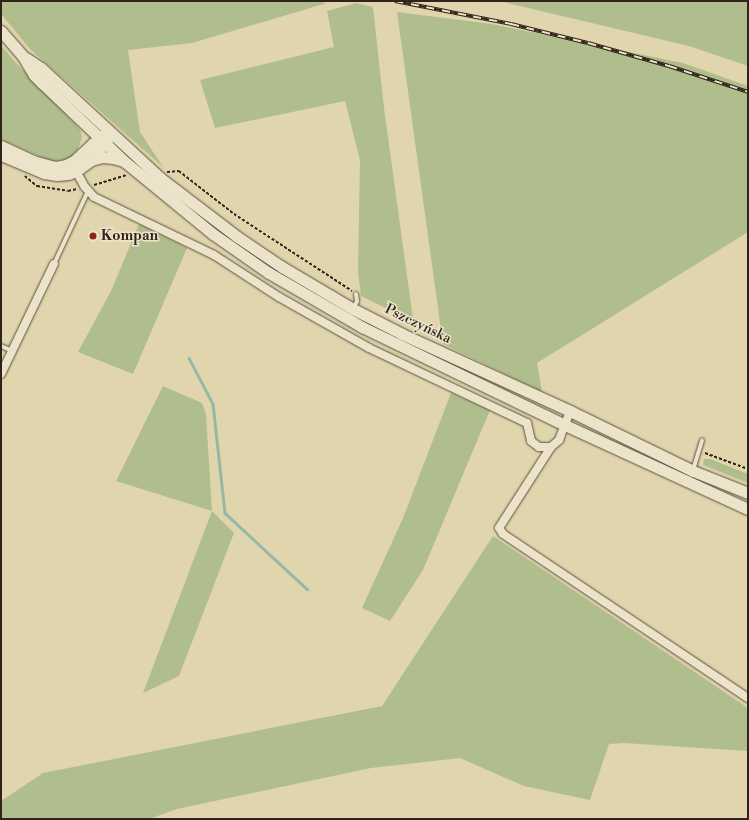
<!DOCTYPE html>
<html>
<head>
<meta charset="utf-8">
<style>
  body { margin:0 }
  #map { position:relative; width:749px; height:820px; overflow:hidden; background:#e1d5ae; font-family:"Libre Bodoni",serif }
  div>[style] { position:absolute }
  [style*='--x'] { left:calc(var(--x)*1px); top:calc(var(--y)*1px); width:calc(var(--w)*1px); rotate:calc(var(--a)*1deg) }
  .green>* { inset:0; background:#b0be8d }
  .stream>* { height:2.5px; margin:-1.25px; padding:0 1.25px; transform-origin:1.25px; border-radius:1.25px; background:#95b9a6 }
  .path>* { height:1.5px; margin-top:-0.75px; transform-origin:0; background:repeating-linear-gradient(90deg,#2f231b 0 3px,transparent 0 5px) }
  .roads { filter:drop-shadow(0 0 1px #5c5040) drop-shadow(0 0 1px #5c5040) }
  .service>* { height:4px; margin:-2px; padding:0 2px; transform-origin:2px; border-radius:2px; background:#ece4ca }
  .minor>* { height:8px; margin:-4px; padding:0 4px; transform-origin:4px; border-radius:4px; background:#ece4ca }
  .secondary>* { height:11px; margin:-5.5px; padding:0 5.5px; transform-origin:5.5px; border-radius:5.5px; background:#ece4ca }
  .rail>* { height:4px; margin-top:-2px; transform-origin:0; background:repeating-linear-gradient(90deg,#ece4ca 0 8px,#2f231b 0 16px); box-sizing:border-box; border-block:1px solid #2f231b }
  .dots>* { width:11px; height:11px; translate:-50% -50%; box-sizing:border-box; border:2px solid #ece4ca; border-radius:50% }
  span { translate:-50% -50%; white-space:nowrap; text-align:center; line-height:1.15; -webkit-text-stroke:3px #ece4ca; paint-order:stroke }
  .poi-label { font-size:14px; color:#2f231b; font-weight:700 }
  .left { translate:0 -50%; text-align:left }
  .street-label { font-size:14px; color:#2f231b }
  .frame { position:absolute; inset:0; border:2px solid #2f231b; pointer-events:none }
</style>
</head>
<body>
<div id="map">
  <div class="green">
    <div style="clip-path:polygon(1px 1px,314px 1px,327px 3px,192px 43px,128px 50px,140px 132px,163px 167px,30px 49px,1px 14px)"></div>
    <div style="clip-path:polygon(499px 1px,748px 1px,748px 66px,689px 46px)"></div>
    <div style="clip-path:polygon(356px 3px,373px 7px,384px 108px,413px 319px,398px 314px,361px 296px,358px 272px,360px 160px,345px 101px,215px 128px,200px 80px,334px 47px,327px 11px)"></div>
    <div style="clip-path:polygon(397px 12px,492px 24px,683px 63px,748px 86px,748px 232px,537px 363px,542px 392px,443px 344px)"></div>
    <div style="clip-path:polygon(1px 45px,15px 62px,80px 129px,82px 138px,78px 149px,69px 159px,52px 162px,1px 139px)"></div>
    <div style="clip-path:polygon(139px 224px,187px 248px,133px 374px,78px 352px,111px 291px)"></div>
    <div style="clip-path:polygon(163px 386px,202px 403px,206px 414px,212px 511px,234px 533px,179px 676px,143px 693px,212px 511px,116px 481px)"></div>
    <div style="clip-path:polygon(451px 393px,490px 410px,423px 570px,390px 621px,362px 608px,403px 518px)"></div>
    <div style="clip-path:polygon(704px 459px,710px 459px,748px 474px,748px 483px,703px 465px)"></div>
    <div style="clip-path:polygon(493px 536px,748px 708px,748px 751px,624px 743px,609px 744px,590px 800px,524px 786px,460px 758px,371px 768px,177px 809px,149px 819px,1px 819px,1px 801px,43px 773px,382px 706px)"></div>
  </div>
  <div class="stream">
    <div style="--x:189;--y:358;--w:52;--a:62.4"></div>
    <div style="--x:213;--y:404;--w:110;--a:83.7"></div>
    <div style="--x:225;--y:513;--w:112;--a:42.8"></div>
  </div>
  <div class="path">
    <div style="--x:167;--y:172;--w:12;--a:-5"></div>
    <div style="--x:179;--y:171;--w:70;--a:38"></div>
    <div style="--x:234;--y:214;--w:141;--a:33.1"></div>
    <div style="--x:25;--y:176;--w:16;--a:40"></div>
    <div style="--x:37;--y:186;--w:31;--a:9"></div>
    <div style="--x:68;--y:191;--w:9;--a:-13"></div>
    <div style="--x:94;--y:185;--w:34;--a:-17"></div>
    <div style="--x:705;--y:453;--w:46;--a:20.4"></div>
  </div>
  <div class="roads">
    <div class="service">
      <div style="--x:54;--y:264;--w:81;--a:-65"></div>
      <div style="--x:353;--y:309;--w:9;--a:-63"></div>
      <div style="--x:357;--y:301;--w:7;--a:-98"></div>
      <div style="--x:1;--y:346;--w:12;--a:24"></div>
      <div style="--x:693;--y:470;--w:31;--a:-73"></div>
    </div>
    <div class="minor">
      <div style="--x:76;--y:171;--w:18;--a:61"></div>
      <div style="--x:85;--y:187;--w:13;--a:48"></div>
      <div style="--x:94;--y:197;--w:133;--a:25.8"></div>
      <div style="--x:214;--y:255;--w:77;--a:32.9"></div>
      <div style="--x:279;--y:297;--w:103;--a:29.5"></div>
      <div style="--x:369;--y:348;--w:175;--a:25.4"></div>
      <div style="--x:527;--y:423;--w:18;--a:77"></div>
      <div style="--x:531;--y:441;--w:10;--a:37"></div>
      <div style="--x:539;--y:447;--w:12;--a:0"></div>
      <div style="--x:551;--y:447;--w:11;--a:-41"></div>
      <div style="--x:559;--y:440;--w:31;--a:-69"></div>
      <div style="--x:1;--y:374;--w:122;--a:-64.3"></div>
      <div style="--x:551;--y:447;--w:96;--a:122.7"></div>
      <div style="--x:499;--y:528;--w:7;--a:56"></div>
      <div style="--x:503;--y:534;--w:295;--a:33.8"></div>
    </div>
    <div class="secondary">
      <div style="--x:1;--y:31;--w:32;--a:49"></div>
      <div style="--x:22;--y:55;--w:23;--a:59"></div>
      <div style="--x:34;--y:75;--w:11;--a:45"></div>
      <div style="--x:42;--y:83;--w:115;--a:43.6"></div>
      <div style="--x:125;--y:162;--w:114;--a:39.3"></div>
      <div style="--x:213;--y:234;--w:68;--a:34.9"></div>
      <div style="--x:269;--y:273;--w:108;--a:30.1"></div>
      <div style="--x:362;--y:327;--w:225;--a:25.8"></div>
      <div style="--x:565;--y:425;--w:201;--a:24.7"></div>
      <div style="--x:26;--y:58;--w:18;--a:34"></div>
      <div style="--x:41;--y:68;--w:162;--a:42.7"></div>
      <div style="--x:160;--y:178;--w:96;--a:37.3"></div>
      <div style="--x:236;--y:236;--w:55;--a:34"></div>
      <div style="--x:282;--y:267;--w:82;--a:30.6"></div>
      <div style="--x:353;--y:309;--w:55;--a:27"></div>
      <div style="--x:402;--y:334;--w:185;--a:24.6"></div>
      <div style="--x:570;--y:411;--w:137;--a:26"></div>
      <div style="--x:693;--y:471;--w:59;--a:21.8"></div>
      <div style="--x:1;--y:146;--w:35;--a:25"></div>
      <div style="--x:33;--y:161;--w:23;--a:15"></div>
      <div style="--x:55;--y:167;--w:11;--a:-10"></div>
      <div style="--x:66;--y:165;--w:9;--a:-27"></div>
      <div style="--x:74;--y:161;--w:26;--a:-43"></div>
      <div style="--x:93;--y:143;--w:14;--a:-8"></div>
      <div style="--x:1;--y:155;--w:47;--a:22.7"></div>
      <div style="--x:44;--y:173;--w:13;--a:9"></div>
      <div style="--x:57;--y:175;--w:11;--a:-5"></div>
      <div style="--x:68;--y:174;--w:9;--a:-21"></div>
      <div style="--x:76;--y:171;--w:19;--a:-36"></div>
      <div style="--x:91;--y:160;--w:14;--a:-51"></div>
      <div style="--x:100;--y:149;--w:14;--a:-78"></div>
      <div style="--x:91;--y:160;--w:11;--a:-15"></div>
      <div style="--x:102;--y:157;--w:11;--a:5"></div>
      <div style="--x:113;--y:158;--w:11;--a:15"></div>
    </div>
  </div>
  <div class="rail">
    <div style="--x:395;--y:1;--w:118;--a:11.2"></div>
    <div style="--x:511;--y:24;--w:79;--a:13.9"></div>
    <div style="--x:588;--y:43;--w:84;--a:15.9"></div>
    <div style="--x:669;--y:66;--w:83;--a:18.2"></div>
  </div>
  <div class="dots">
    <div style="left:93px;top:236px;background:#8f2418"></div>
  </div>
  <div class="poi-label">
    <span class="left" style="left:101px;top:236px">Kompan</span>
  </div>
  <div class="street-label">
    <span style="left:418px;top:324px;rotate:26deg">Pszczyńska</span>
  </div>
  <div class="frame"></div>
</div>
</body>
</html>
